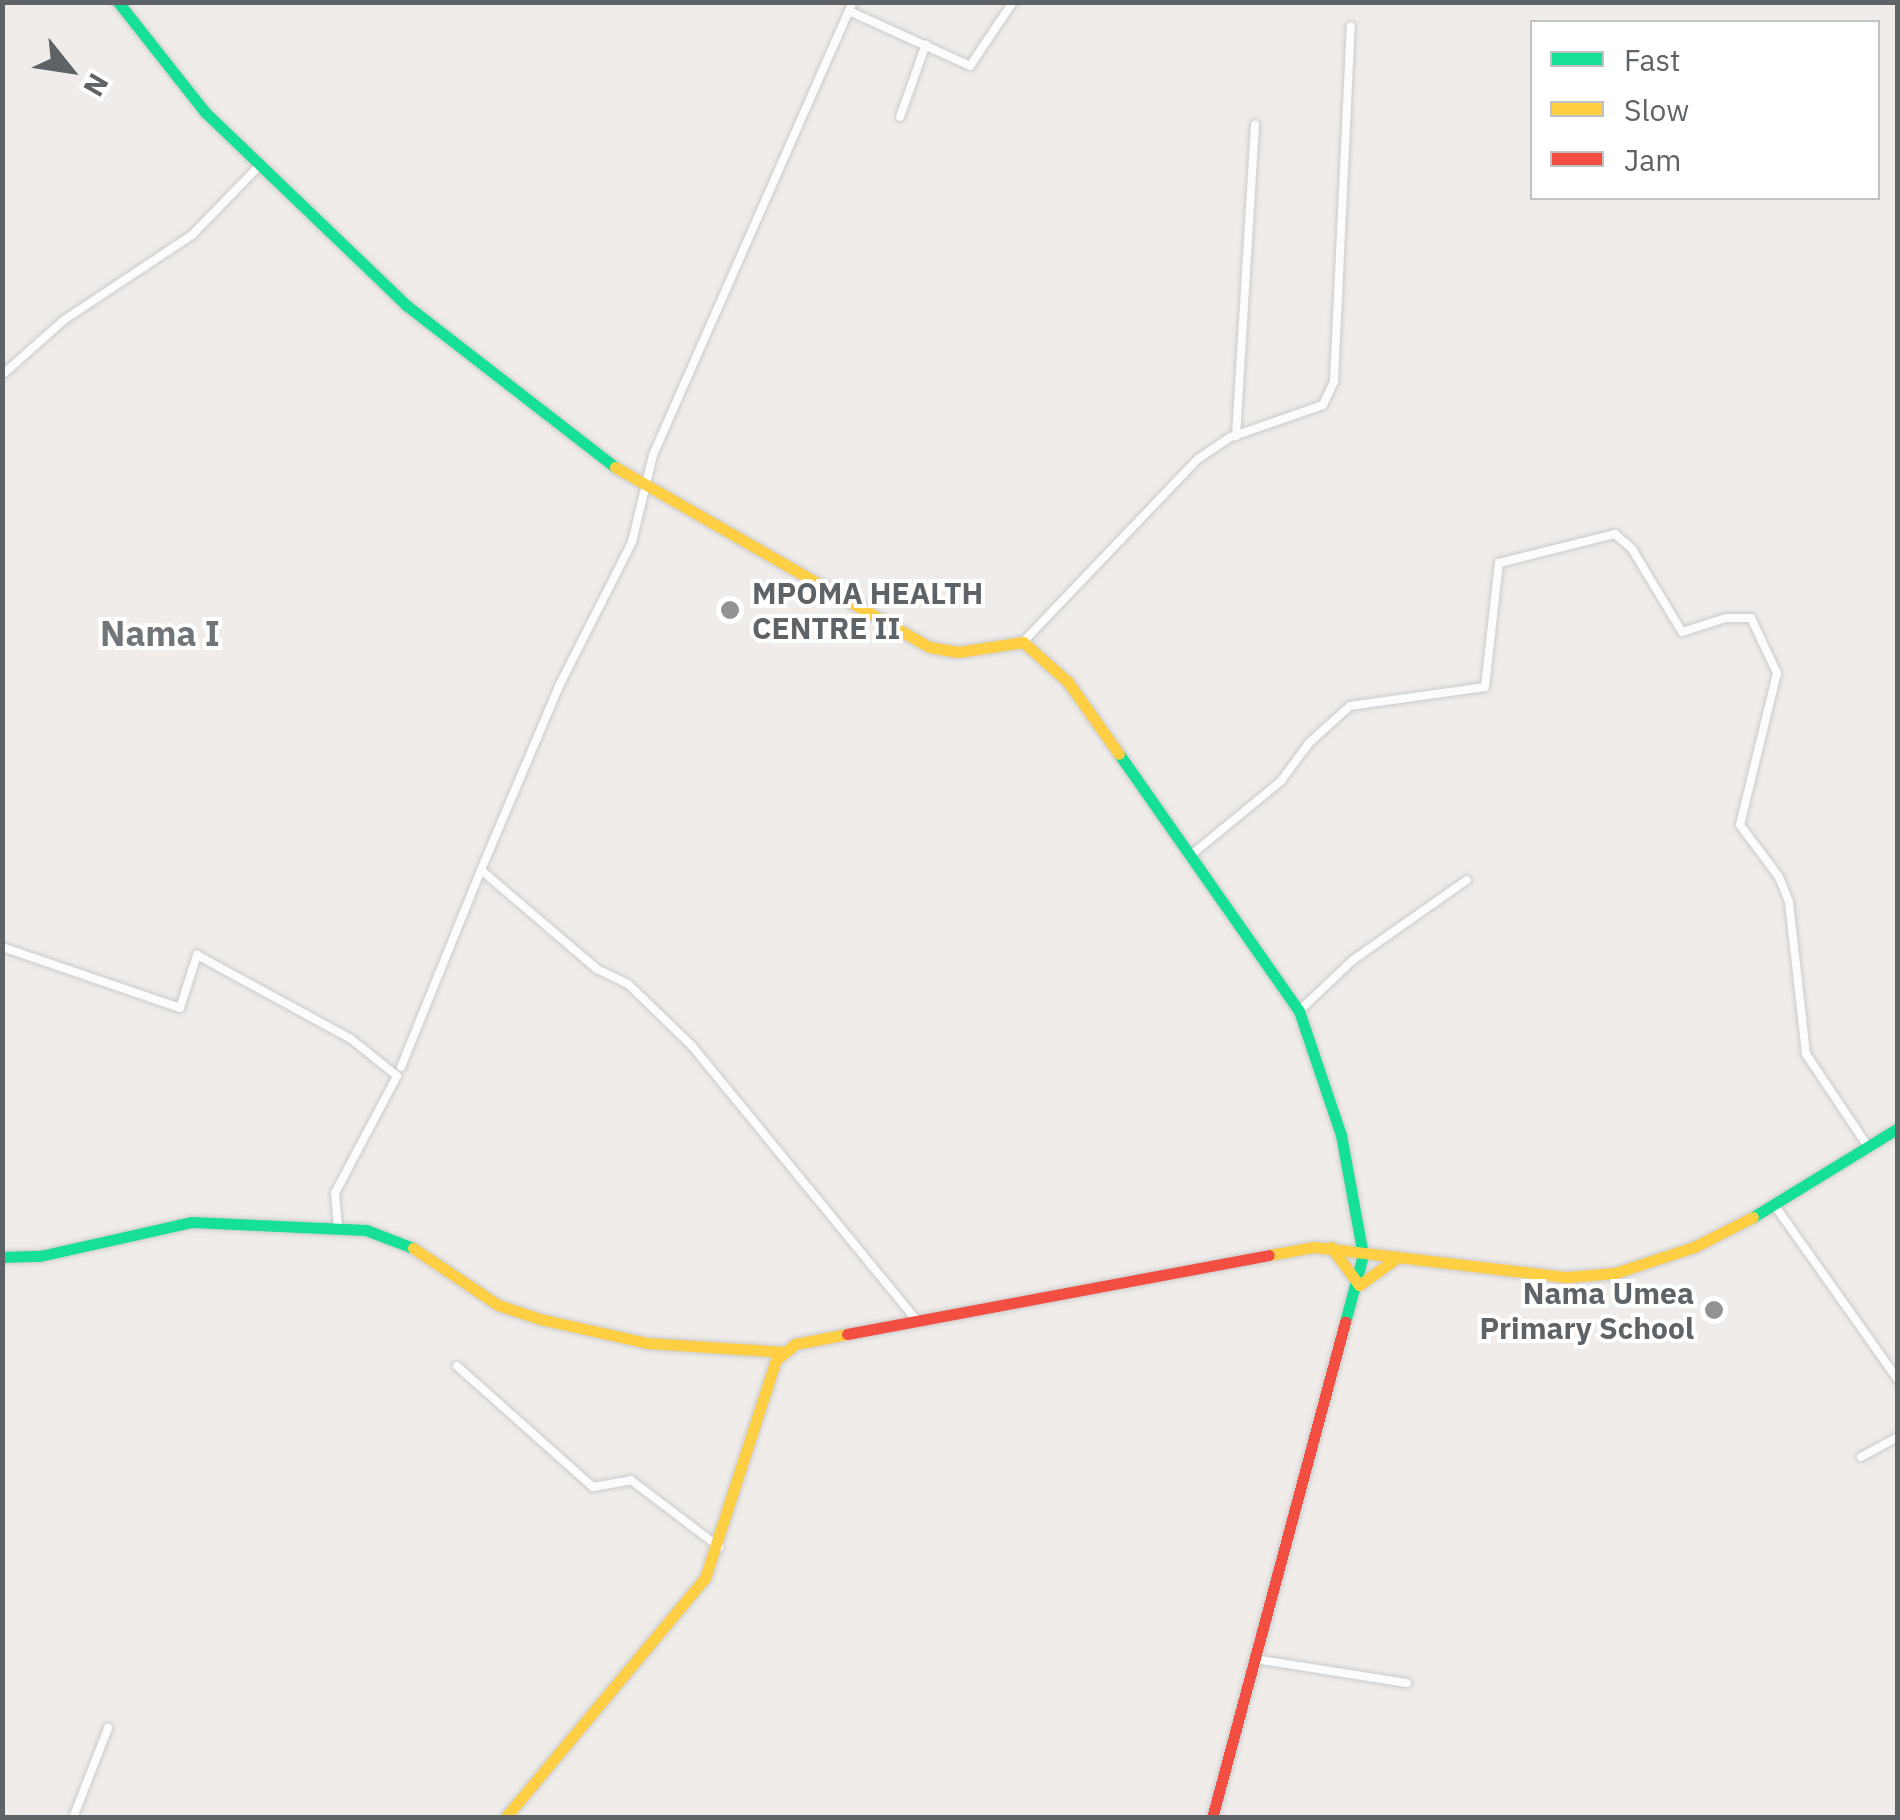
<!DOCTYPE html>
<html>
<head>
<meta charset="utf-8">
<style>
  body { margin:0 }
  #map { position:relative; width:1900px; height:1820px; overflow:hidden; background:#efece9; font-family:"IBM Plex Sans",sans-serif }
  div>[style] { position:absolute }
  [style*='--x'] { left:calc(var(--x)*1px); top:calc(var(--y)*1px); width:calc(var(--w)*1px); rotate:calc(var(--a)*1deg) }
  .roads { filter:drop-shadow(0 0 2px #cbcbcb) drop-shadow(0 0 2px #cbcbcb) }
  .street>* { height:8px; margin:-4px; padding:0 4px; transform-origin:4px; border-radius:4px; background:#fdfcfc }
  .fast>* { height:11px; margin:-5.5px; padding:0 5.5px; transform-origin:5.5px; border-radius:5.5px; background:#16e098 }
  .slow>* { height:11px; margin:-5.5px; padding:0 5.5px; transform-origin:5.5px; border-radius:5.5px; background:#ffcf43 }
  .jam>* { height:11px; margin:-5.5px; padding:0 5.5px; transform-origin:5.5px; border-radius:5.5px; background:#f24e42 }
  .dots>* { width:28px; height:28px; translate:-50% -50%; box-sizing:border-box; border:5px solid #fff; border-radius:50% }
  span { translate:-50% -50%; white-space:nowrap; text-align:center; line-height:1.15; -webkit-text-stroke:8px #fff; paint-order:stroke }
  .poi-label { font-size:30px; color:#5e6367; font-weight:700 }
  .left { translate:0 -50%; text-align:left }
  .right { translate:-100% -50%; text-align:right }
  .quarter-label { font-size:35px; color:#6f7579; font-weight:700 }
  .frame { position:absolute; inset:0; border:5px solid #5e6367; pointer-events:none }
  .legend { position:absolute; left:1530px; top:20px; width:350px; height:180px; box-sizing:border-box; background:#fff; border:2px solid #bfc1c2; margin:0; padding:12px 18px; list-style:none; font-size:30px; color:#5e6367 }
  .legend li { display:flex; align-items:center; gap:20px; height:50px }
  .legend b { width:50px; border:2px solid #bfc1c2 }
  .north { position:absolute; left:20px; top:20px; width:100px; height:100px; -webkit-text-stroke:8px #fff; paint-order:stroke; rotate:120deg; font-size:28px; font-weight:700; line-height:40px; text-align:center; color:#5e6367 }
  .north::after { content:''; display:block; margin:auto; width:35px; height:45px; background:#5e6367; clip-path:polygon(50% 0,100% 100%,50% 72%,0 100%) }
</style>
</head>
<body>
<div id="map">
  <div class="roads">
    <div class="street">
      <div style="--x:849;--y:11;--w:133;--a:24.4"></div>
      <div style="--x:970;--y:66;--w:77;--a:-56.1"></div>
      <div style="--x:900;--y:117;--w:77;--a:-70.4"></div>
      <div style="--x:2;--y:375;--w:83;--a:-41.6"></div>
      <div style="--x:64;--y:320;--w:154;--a:-33.6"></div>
      <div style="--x:192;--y:235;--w:96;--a:-45.8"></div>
      <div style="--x:1236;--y:436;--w:312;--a:-86.5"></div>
      <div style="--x:1023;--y:642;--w:253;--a:-46.3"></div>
      <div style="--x:1198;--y:459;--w:40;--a:-34"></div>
      <div style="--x:1231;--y:437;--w:97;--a:-19.2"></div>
      <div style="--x:1323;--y:405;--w:26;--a:-65"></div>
      <div style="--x:1334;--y:381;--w:355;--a:-87.3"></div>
      <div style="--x:1191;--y:855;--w:117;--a:-39.4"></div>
      <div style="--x:1281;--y:781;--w:47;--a:-53.6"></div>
      <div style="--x:1309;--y:743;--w:55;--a:-42.1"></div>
      <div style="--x:1350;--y:706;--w:136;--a:-8"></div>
      <div style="--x:1485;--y:687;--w:125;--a:-83.6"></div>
      <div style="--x:1499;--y:563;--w:120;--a:-14"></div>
      <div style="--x:1615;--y:534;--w:23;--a:41"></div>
      <div style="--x:1632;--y:549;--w:97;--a:58.9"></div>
      <div style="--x:1682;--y:632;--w:46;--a:-17.7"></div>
      <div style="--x:1726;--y:618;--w:25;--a:0"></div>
      <div style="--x:1751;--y:618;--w:61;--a:64.7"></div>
      <div style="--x:1777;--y:673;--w:156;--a:103.7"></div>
      <div style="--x:1740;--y:825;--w:65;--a:53.1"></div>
      <div style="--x:1779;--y:877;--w:27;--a:68"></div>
      <div style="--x:1789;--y:902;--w:153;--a:83.6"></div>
      <div style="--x:1806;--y:1054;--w:113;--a:56.2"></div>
      <div style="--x:481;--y:870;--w:202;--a:-67"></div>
      <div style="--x:560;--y:684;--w:159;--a:-63.1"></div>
      <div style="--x:632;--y:542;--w:89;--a:-76.4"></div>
      <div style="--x:653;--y:455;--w:495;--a:-66.2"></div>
      <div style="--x:2;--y:947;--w:188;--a:18.9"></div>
      <div style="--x:180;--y:1008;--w:56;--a:-72.2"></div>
      <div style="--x:197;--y:955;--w:175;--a:28.6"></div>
      <div style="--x:351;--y:1039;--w:59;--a:38.8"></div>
      <div style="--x:397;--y:1076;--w:132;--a:117.9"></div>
      <div style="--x:335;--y:1193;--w:34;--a:85"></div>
      <div style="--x:1299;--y:1011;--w:74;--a:-43.4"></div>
      <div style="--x:1353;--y:960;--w:139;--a:-35.1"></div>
      <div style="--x:401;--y:1067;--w:213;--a:-67.9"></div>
      <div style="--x:481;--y:870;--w:153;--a:40.5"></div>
      <div style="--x:597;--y:969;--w:34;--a:26"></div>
      <div style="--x:628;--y:984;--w:89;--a:44.1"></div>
      <div style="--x:692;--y:1046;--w:354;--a:50.7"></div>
      <div style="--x:1775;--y:1206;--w:213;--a:54.7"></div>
      <div style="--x:457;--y:1366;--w:182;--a:41.7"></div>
      <div style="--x:593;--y:1487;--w:39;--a:-10"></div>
      <div style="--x:631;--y:1480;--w:111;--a:37.3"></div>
      <div style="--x:1861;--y:1457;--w:42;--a:-28.4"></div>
      <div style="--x:1255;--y:1659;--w:154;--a:9"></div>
      <div style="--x:73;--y:1818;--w:97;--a:-68.7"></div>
    </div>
    <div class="fast">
      <div style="--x:118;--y:2;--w:140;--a:51.7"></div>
      <div style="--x:205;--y:112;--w:279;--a:43.8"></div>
      <div style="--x:406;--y:305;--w:264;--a:37.8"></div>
      <div style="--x:1119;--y:754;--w:314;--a:55"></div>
      <div style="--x:1299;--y:1011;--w:131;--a:71.3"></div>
      <div style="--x:1341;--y:1135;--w:122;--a:79.6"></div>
      <div style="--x:1363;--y:1255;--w:69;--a:105"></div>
      <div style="--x:1753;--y:1217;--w:170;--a:-31.5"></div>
      <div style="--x:2;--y:1257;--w:38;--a:-2"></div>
      <div style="--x:40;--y:1256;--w:156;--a:-12.6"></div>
      <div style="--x:192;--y:1222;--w:174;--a:2.6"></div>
      <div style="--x:366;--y:1230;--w:50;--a:21"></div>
    </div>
    <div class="slow">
      <div style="--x:615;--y:467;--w:362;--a:29.8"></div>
      <div style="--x:929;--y:647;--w:29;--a:10"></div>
      <div style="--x:958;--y:652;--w:66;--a:-8.7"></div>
      <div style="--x:1023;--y:642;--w:60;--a:41.6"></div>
      <div style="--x:1068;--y:682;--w:88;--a:54.7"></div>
      <div style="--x:1331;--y:1247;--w:47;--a:53.6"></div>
      <div style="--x:1359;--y:1285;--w:43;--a:-35.5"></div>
      <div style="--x:413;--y:1248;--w:102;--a:33.8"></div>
      <div style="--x:498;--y:1305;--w:44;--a:18.4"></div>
      <div style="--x:540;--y:1319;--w:110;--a:12.6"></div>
      <div style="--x:647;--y:1343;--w:139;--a:3.7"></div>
      <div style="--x:1269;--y:1255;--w:46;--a:-10.1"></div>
      <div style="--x:1314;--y:1247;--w:255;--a:6.8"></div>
      <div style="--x:1567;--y:1277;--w:48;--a:-4.8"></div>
      <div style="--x:1615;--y:1273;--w:83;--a:-18.2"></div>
      <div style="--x:1694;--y:1247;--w:66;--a:-27"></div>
      <div style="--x:505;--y:1818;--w:312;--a:-50.2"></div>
      <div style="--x:705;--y:1578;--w:229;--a:-72"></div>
      <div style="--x:776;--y:1360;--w:25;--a:-40"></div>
      <div style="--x:795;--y:1344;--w:53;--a:-10.9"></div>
    </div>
    <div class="jam">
      <div style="--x:847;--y:1334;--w:429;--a:-10.6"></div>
      <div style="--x:1212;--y:1818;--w:514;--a:-74.99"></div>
    </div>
  </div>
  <div class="dots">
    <div style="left:730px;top:610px;background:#919394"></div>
    <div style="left:1714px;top:1310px;background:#919394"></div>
  </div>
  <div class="poi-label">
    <span class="left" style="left:752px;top:610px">MPOMA HEALTH<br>CENTRE II</span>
    <span class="right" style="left:1694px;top:1310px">Nama Umea<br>Primary School</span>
  </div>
  <div class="quarter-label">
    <span style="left:160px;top:633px">Nama I</span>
  </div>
  <div class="frame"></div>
  <ul class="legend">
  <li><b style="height:12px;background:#16e098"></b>Fast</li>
  <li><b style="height:12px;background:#ffcf43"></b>Slow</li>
  <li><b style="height:12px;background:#f24e42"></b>Jam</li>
  </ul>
  <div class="north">N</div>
</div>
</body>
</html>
